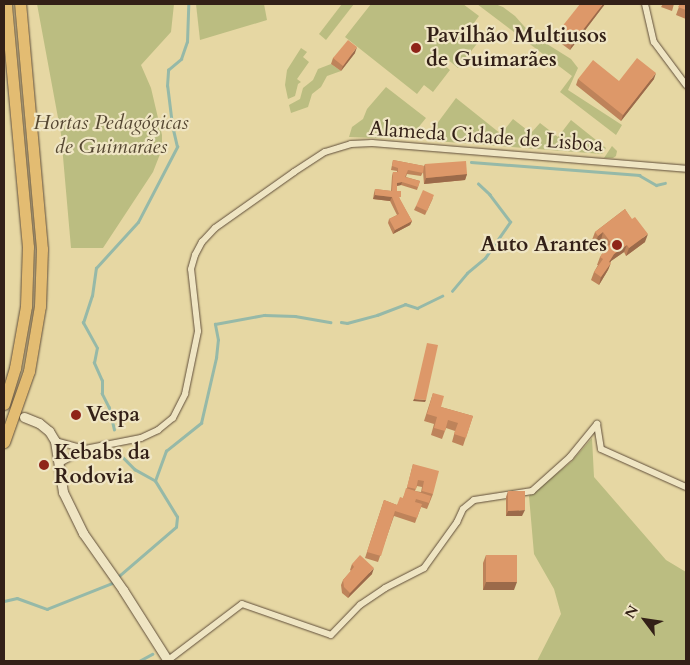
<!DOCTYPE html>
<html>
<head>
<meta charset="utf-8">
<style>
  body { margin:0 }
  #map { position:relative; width:690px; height:665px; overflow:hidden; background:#e6d7a3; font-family:Cardo,serif }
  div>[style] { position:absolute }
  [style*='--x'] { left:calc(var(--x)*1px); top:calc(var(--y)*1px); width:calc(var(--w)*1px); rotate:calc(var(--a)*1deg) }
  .green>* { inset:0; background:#bbbd81 }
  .stream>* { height:2.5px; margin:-1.25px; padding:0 1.25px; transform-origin:1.25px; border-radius:1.25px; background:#96b9a8 }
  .roads { filter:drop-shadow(0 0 1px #604e3a) drop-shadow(0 0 1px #604e3a) }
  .street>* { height:6px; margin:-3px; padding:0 3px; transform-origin:3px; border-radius:3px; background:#efe5c3 }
  .secondary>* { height:9px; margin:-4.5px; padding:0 4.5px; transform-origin:4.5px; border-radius:4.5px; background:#efe5c3 }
  .highway>* { height:11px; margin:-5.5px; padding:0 5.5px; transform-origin:5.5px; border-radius:5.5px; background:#e3bc72 }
  .wall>* { inset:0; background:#be835a }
  .shaded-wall>* { inset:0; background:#9b6a4a }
  .building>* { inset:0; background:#dd9869 }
  .dots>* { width:14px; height:14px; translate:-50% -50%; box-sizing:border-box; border:2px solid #efe5c3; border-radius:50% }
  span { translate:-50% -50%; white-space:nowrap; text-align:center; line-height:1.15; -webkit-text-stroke:4.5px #efe5c3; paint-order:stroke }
  .poi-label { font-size:21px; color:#332017; font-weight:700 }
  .left { translate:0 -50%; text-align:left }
  .right { translate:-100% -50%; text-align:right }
  .park-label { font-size:21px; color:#554732; font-style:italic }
  .street-label { font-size:21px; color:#332017 }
  .frame { position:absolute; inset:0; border:5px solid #332017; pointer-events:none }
  .north { position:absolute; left:620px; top:595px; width:50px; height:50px; -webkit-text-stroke:4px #efe5c3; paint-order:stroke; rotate:301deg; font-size:14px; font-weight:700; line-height:20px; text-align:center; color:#332017 }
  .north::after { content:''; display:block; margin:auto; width:18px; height:22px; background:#332017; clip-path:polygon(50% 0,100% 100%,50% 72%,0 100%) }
</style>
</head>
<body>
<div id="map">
  <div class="green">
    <div style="clip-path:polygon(37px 4px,174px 4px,171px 32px,141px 65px,151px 88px,162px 135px,162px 149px,153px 172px,103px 248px,71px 248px,61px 134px)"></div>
    <div style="clip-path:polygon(196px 4px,264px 4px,267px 20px,200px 40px)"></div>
    <div style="clip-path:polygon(342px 4px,354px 4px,326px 40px,319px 34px)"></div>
    <div style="clip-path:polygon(371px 4px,463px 4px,479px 16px,471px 27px,483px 36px,458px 68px,446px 58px,442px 63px,450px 70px,433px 92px,424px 85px,417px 94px,345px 37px)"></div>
    <div style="clip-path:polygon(477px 4px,495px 4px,503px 7px,515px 16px,531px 34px,571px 59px,578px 68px,568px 90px,622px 125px,616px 135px,560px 92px,572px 76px)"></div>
    <div style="clip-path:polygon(301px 48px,307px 52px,303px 57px,309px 62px,297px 79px,301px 82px,298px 84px,295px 96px,288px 99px,285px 85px,287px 70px)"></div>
    <div style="clip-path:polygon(331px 64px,341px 71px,327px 76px,321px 87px,312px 94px,308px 107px,291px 113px,289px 105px,300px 99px,303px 88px,313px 80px,318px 69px)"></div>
    <div style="clip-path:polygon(386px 87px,426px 118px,413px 134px,406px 139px,349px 137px,352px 127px,363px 119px,367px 109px)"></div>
    <div style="clip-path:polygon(456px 98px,501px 134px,513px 119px,531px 133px,540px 123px,558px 137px,571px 120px,606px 148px,602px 154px,435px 141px,431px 136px,438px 127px,436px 125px)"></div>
    <div style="clip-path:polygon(612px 146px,617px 151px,616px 156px,613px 158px,604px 158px)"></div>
    <div style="clip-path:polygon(592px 438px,594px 477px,666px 560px,686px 572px,686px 661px,537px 661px,561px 614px,554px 589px,534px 554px,529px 496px,571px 462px)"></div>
  </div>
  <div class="stream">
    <div style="--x:471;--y:162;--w:169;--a:4.4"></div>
    <div style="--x:639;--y:175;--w:20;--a:30"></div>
    <div style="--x:656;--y:185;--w:9;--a:-13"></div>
    <div style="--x:452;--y:291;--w:23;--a:-50"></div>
    <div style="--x:467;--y:273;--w:23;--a:-40"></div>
    <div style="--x:485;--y:258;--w:44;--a:-55.2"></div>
    <div style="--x:510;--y:222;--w:34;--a:-127"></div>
    <div style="--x:490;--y:195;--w:16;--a:-137"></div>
    <div style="--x:341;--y:322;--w:6;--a:9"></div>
    <div style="--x:347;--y:323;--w:31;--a:-15"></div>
    <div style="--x:377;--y:315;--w:30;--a:-21"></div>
    <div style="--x:405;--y:304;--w:13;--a:18"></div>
    <div style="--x:417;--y:308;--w:28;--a:-26"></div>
    <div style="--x:114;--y:430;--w:23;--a:-103"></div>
    <div style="--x:109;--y:408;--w:16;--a:-117"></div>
    <div style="--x:102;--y:394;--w:13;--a:-90"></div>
    <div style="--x:102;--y:381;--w:20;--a:-114"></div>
    <div style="--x:94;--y:363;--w:15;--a:-79"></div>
    <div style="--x:97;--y:348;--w:29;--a:-119"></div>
    <div style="--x:83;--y:323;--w:28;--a:-72"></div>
    <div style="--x:92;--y:296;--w:28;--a:-82"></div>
    <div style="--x:96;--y:268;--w:62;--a:-47.6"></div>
    <div style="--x:138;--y:222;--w:85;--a:-62.5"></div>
    <div style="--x:177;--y:147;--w:23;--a:-103"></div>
    <div style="--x:172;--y:125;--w:39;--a:-97"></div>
    <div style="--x:167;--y:86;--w:16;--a:-86"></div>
    <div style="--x:168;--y:70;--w:17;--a:-40"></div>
    <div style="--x:181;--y:59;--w:18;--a:-71"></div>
    <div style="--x:187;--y:42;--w:38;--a:-88"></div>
    <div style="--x:155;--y:481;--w:32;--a:-70"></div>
    <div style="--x:166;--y:451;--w:45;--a:-38.7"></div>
    <div style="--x:201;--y:423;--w:67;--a:-77"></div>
    <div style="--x:216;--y:358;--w:18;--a:-84"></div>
    <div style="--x:218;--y:340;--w:16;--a:-101"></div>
    <div style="--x:215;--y:324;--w:50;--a:-10.4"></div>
    <div style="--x:264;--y:315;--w:31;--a:2"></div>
    <div style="--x:295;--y:316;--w:36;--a:10"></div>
    <div style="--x:119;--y:576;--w:75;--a:-40.7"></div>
    <div style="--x:176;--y:527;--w:10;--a:-84"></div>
    <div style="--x:177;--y:517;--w:42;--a:-121.4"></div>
    <div style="--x:155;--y:481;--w:23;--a:-151"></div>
    <div style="--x:135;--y:470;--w:18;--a:-135"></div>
    <div style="--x:4;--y:601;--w:13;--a:-13"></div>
    <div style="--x:17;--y:598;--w:32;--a:20"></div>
    <div style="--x:47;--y:609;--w:70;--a:-21.8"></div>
    <div style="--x:139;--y:661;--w:15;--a:-28"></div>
  </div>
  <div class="roads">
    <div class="street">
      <div style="--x:645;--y:4;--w:39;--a:77"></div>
      <div style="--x:654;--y:42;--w:54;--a:53.3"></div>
      <div style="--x:597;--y:424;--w:25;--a:81"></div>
      <div style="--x:601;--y:449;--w:93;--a:24.1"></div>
      <div style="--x:55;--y:441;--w:31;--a:15"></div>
      <div style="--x:60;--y:463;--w:29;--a:-29"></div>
      <div style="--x:85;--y:449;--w:57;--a:-11.1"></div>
      <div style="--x:141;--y:438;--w:19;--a:-25"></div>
      <div style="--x:158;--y:430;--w:19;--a:-39"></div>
      <div style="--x:173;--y:418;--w:27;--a:-63"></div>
      <div style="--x:185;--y:394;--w:64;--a:-78.3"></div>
      <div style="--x:198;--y:331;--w:62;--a:-96.4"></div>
      <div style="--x:191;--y:269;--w:15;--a:-74"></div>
      <div style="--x:195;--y:255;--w:15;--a:-62"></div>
      <div style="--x:202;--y:242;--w:19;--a:-47"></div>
      <div style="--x:215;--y:228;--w:97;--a:-35.3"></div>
      <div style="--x:294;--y:172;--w:37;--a:-33"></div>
      <div style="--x:325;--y:152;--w:27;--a:-17"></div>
      <div style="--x:351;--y:144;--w:21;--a:-3"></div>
      <div style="--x:372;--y:143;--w:315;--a:4.7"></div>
      <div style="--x:167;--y:661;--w:94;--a:-37.2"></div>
      <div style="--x:242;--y:604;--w:94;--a:19.2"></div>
      <div style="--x:331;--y:635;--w:42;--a:-46"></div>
      <div style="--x:360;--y:605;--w:30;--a:-34"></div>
      <div style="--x:385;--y:588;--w:44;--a:-27.1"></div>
      <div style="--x:424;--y:568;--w:57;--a:-54.3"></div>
      <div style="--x:457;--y:522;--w:14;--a:-65"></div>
      <div style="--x:463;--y:509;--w:14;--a:-39"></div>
      <div style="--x:474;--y:500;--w:59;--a:-8.8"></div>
      <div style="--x:532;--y:491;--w:51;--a:-41.8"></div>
      <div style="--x:570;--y:457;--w:43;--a:-50.7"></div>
    </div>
    <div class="secondary">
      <div style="--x:24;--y:417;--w:16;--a:22"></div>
      <div style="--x:39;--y:423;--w:13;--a:39"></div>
      <div style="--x:49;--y:431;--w:12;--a:59"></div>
      <div style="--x:55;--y:441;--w:52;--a:81.1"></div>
      <div style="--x:63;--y:492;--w:46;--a:64"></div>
      <div style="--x:83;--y:533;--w:70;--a:54.9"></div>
      <div style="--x:123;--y:590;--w:84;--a:57.6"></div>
    </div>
    <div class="highway">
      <div style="--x:4;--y:404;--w:38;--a:-73"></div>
      <div style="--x:15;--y:368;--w:63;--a:-79.9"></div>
      <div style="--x:26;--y:306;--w:59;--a:-88.1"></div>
      <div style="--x:28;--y:247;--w:244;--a:-95.2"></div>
      <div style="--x:4;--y:442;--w:75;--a:-70.6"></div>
      <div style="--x:29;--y:371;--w:66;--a:-80.4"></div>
      <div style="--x:40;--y:306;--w:57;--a:-88"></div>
      <div style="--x:42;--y:249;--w:246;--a:-95.1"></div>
    </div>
  </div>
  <div class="wall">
    <div style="clip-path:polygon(605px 4px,570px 50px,555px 39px,557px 33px)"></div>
    <div style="clip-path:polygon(663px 4px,674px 4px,672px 11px,661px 7px)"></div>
    <div style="clip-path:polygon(680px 4px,686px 4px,686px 19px,676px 15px)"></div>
    <div style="clip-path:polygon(355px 53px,341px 71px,331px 64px,333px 58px)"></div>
    <div style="clip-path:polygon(578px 79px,619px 81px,654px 79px,621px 121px,576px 85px)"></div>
    <div style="clip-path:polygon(393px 160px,424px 166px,425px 164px,467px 174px,465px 180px,424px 184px,423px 172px,421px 176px,407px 174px,406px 177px,420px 181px,417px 190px,401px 185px,397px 186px,397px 191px,400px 200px,412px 221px,410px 225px,393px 234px,388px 223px,389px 219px,397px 215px,390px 201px,373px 199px,374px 193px,375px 189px,391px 191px,392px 176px,393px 172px,397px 172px,397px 171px,391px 170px)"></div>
    <div style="clip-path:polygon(433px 198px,425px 215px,414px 210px,416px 206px)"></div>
    <div style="clip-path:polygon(625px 209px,645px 242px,626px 256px,624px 252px,611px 261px,608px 270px,599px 285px,591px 280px,594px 272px,598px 265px,597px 265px,600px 257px,606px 248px,601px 240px,595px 244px,592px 240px,595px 232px)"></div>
    <div style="clip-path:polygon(433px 393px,441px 407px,473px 416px,463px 446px,452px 442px,455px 431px,446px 428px,442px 439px,431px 435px,434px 424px,424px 421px)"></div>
    <div style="clip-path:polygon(evenodd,413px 464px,433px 494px,427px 509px,421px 507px,415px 523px,394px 516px,378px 562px,365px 558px,384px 500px,397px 505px,403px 498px,407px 488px,413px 464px,417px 486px,422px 487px,421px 492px,415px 491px,417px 486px)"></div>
    <div style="clip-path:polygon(508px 491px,522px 516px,506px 516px,506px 497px)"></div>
    <div style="clip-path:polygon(486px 555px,514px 590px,483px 590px,483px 563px)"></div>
    <div style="clip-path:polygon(352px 564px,372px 574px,348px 598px,342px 593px,341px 585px,343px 580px,351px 571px,350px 570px)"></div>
  </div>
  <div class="shaded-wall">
    <div style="clip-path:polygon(603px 4px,605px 4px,570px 50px,572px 44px)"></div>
    <div style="clip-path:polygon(357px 47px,355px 53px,341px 71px,343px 66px)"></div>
    <div style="clip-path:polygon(656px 73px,654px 79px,621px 121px,623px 115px)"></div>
    <div style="clip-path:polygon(467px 174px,465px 180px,424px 184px,426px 178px)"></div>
    <div style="clip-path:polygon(402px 182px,401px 185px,396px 186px,397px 183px)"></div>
    <div style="clip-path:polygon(375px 195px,392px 197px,390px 201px,373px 199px)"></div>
    <div style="clip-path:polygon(412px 221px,410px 225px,393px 234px,395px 230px)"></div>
    <div style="clip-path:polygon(603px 232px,601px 240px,595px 244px,598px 236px)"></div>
    <div style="clip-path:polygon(648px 234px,645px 242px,626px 256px,629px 248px)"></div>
    <div style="clip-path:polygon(627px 245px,624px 252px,611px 261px,606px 269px,609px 262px,614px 254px)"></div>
    <div style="clip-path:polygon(611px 263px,608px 270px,599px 285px,601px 277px)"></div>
    <div style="clip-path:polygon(414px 399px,426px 400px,425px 402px,413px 401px)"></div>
    <div style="clip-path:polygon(525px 510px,522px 516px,506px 516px,508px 511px)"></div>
    <div style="clip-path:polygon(374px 568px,372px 574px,348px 598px,350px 593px)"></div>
    <div style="clip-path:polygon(486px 582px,517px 582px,514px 590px,483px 590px)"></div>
  </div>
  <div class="building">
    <div style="clip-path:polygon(580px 4px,603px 4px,572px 44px,557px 33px)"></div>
    <div style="clip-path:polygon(680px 4px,686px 4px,686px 10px,678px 7px)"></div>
    <div style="clip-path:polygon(348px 40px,357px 47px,343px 66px,333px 58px)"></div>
    <div style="clip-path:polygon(637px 58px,656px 73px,623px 115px,578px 79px,593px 60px,619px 81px)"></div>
    <div style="clip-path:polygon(393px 160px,424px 166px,423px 173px,408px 170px,405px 177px,420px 181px,418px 187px,402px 182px,397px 183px,397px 191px,401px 191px,401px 197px,399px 197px,412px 221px,395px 230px,389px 219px,399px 214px,392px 197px,375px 195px,375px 189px,392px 191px,393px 172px,398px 172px,398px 168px,392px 166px)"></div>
    <div style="clip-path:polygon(466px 161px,467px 174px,426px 178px,425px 164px)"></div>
    <div style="clip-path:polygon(423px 190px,434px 195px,427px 211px,416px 206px)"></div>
    <div style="clip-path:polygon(625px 209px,632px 219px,635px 217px,648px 234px,629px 248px,627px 245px,614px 254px,609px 262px,611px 263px,601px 277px,594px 272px,603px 259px,600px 257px,607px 246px,612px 244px,603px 232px,598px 236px,595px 232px)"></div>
    <div style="clip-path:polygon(427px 343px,438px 345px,426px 400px,414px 399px)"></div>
    <div style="clip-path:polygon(433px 393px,444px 396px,441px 407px,473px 416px,466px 438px,454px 434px,458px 423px,448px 420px,445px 431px,434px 428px,437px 417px,427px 414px)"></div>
    <div style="clip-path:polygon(413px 464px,439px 471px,433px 494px,422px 491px,424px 481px,418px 480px,416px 489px,407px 487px)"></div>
    <div style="clip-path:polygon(406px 488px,431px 496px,429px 503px,416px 499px,415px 502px,422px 504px,417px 518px,395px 511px,381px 556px,367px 552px,384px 500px,397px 505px,400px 497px,403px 498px)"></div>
    <div style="clip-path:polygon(508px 491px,525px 491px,525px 510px,508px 511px)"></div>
    <div style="clip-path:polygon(360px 555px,374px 568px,350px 593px,344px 587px,343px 580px,354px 567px,352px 564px)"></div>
    <div style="clip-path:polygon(486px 555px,517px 555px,517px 582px,486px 582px)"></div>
  </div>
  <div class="dots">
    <div style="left:416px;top:48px;background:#8f2418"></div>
    <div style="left:617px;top:245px;background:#8f2418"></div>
    <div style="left:76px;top:415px;background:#8f2418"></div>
    <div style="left:44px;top:465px;background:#8f2418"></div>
  </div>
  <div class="poi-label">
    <span class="left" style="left:426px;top:48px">Pavilhão Multiusos<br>de Guimarães</span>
    <span class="right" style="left:607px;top:245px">Auto Arantes</span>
    <span class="left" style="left:86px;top:415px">Vespa</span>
    <span class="left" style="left:54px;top:465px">Kebabs da<br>Rodovia</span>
  </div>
  <div class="park-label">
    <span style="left:111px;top:135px">Hortas Pedagógicas<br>de Guimarães</span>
  </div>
  <div class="street-label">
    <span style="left:486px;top:137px;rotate:4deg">Alameda Cidade de Lisboa</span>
  </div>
  <div class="frame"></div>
  <div class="north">N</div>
</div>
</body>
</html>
